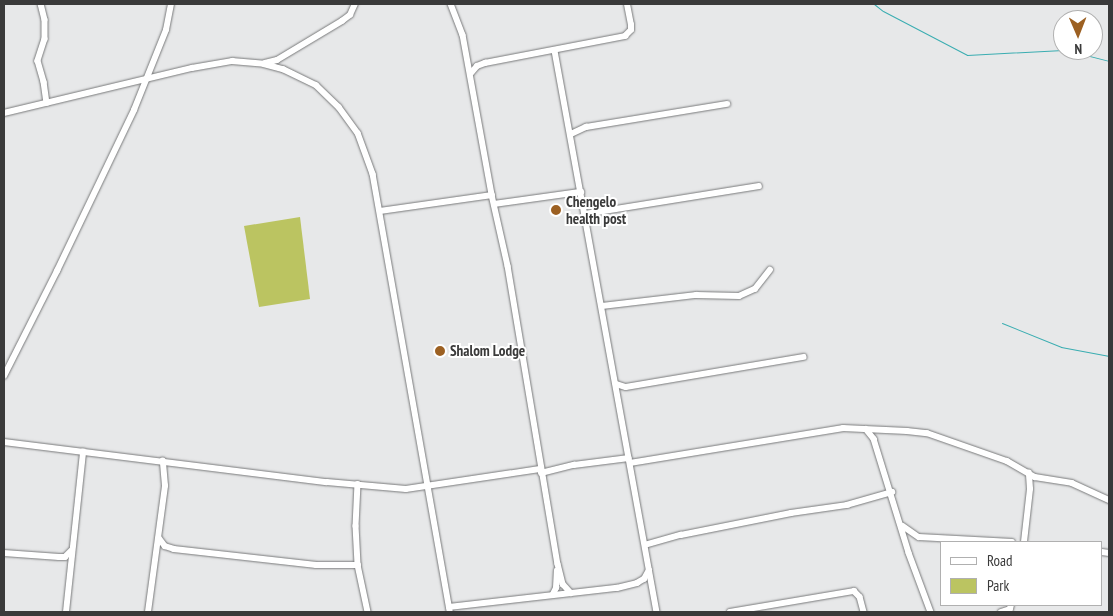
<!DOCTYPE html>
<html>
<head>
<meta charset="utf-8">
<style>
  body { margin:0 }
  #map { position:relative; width:1113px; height:616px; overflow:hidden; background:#e7e8e9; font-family:"PT Sans Narrow",sans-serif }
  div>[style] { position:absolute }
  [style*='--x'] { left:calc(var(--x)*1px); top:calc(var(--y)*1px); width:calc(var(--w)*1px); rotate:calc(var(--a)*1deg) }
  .green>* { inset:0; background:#bbc461 }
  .stream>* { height:1px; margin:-0.5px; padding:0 0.5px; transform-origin:0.5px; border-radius:0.5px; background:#3aadb1 }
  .roads { filter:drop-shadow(0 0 1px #78797a) drop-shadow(0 0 1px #78797a) }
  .minor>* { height:5.5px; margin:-2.75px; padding:0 2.75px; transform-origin:2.75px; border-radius:2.75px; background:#fff }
  .dots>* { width:14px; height:14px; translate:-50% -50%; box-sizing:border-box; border:2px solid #fff; border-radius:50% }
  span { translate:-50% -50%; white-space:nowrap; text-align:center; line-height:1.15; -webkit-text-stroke:4px #fff; paint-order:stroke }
  .poi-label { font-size:15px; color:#3a3a3a; font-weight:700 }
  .left { translate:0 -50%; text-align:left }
  .frame { position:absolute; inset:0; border:5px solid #3a3a3a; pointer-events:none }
  .legend { position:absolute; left:940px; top:541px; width:162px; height:65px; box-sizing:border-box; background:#fff; border:1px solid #b0b0b0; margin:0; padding:6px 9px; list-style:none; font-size:15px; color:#3a3a3a }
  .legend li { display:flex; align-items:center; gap:10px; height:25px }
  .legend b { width:25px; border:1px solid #b0b0b0 }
  .north { position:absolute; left:1053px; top:10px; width:50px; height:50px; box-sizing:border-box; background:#fff; border:1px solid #b0b0b0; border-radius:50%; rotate:179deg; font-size:14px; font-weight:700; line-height:20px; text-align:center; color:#3a3a3a }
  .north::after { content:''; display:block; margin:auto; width:18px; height:22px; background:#9c6022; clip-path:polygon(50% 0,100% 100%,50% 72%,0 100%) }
</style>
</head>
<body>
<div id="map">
  <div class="green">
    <div style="clip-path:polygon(300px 217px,310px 299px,259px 307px,244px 226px)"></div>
  </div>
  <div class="stream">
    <div style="--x:874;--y:4;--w:11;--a:38"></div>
    <div style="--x:883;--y:11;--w:95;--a:27.6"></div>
    <div style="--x:967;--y:55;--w:96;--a:-3"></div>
    <div style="--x:1066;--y:50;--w:44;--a:14.3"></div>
    <div style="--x:1002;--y:323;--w:64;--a:22.1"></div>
    <div style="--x:1061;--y:347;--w:49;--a:10.6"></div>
  </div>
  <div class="roads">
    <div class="minor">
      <div style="--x:41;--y:4;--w:16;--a:76"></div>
      <div style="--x:45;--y:20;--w:19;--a:90"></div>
      <div style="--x:45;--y:39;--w:23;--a:108"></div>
      <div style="--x:38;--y:61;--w:22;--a:74"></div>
      <div style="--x:44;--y:82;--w:21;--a:82"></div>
      <div style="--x:451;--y:4;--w:33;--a:69"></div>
      <div style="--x:463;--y:35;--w:163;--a:79.7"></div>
      <div style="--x:492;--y:195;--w:73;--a:77.3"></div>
      <div style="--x:508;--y:266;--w:302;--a:80.5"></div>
      <div style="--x:558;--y:564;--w:21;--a:76"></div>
      <div style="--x:563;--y:584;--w:12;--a:48"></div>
      <div style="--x:555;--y:51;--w:570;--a:79.7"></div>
      <div style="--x:265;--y:63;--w:12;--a:-14"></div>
      <div style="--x:277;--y:60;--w:76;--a:-31"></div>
      <div style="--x:342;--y:21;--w:10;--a:-37"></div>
      <div style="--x:350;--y:15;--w:12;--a:-66"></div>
      <div style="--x:471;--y:73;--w:9;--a:-49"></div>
      <div style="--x:477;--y:66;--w:9;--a:-21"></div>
      <div style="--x:485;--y:63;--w:143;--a:-10.9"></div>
      <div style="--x:625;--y:36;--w:8;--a:-45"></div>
      <div style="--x:631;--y:30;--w:5;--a:-90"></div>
      <div style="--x:631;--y:25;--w:21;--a:-101"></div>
      <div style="--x:4;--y:113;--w:193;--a:-13.5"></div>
      <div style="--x:192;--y:68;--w:41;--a:-9.9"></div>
      <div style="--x:232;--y:61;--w:32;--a:5"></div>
      <div style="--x:264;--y:64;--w:20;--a:15"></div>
      <div style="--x:283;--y:69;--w:37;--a:26"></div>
      <div style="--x:316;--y:85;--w:32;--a:44"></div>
      <div style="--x:339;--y:107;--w:32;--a:54"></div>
      <div style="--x:358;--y:133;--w:44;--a:69.9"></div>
      <div style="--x:373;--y:174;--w:445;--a:80"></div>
      <div style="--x:571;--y:134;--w:17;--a:-25"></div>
      <div style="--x:586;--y:127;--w:143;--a:-9.3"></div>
      <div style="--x:494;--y:204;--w:88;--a:-7.9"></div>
      <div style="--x:380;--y:211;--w:113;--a:-8.1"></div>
      <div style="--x:585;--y:214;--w:176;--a:-9.1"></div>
      <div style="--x:602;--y:306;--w:95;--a:-6.7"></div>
      <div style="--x:696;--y:295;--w:43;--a:1.3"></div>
      <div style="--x:739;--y:296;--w:17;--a:-24"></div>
      <div style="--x:755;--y:289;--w:24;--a:-52"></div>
      <div style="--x:4;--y:376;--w:118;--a:-63.2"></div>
      <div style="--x:57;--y:271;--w:178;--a:-64.4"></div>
      <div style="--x:134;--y:110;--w:86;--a:-68.2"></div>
      <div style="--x:166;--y:30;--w:26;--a:-79"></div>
      <div style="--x:616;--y:384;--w:10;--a:17"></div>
      <div style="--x:626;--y:387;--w:180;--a:-9.6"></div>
      <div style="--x:866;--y:429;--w:13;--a:51"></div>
      <div style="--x:874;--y:439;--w:119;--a:72.9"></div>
      <div style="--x:909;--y:553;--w:63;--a:69.6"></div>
      <div style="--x:4;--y:442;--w:325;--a:7.1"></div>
      <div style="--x:327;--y:482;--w:79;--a:5.1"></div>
      <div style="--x:406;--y:489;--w:135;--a:-8.5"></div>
      <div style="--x:630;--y:463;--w:216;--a:-9.3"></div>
      <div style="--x:843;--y:428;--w:64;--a:2.7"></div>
      <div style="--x:907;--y:431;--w:20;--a:6"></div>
      <div style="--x:927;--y:433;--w:85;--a:19.3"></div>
      <div style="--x:1007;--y:461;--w:32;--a:30"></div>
      <div style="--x:1035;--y:477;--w:37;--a:9"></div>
      <div style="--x:1072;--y:483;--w:41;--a:24.7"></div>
      <div style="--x:541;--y:473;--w:34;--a:-14"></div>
      <div style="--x:574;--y:465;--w:55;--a:-7.3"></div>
      <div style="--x:358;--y:484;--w:42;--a:92.7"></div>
      <div style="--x:356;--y:526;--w:39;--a:87"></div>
      <div style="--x:358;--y:565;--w:48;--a:78"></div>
      <div style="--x:903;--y:526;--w:19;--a:35"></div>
      <div style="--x:919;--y:537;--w:93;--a:3.1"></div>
      <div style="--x:159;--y:538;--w:10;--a:53"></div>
      <div style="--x:165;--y:546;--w:9;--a:18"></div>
      <div style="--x:174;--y:549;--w:143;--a:6.4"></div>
      <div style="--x:316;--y:565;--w:42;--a:0"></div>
      <div style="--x:1024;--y:542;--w:53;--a:-83.5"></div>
      <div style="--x:1030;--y:489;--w:16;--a:-94"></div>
      <div style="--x:645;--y:545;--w:37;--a:-16"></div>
      <div style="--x:681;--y:535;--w:112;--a:-11.3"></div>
      <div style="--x:791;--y:513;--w:57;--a:-8.1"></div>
      <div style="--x:847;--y:505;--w:47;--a:-16.1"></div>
      <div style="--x:1102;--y:552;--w:7;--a:8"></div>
      <div style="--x:4;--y:553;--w:55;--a:4.2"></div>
      <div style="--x:59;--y:557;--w:6;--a:0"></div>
      <div style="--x:65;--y:557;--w:8;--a:-45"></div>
      <div style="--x:553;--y:594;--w:7;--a:-63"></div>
      <div style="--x:556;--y:588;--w:17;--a:-87"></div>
      <div style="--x:449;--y:607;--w:169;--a:-6.5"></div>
      <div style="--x:617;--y:588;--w:21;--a:-14"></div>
      <div style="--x:637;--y:583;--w:8;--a:-30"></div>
      <div style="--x:644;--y:579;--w:10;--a:-61"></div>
      <div style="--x:66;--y:612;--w:161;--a:-83.9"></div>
      <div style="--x:148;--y:612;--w:127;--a:-82.3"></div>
      <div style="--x:165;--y:486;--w:25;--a:-95"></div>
      <div style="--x:730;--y:612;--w:126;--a:-9.6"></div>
      <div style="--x:854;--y:591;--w:8;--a:45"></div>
      <div style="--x:860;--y:597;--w:16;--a:75"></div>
      <div style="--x:1001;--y:612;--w:9;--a:-18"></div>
      <div style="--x:1010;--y:609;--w:4;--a:-76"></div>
    </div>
  </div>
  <div class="dots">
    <div style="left:556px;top:210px;background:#9c6022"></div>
    <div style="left:440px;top:351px;background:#9c6022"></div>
  </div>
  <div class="poi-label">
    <span class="left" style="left:566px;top:210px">Chengelo<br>health post</span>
    <span class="left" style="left:450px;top:351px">Shalom Lodge</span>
  </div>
  <div class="frame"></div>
  <ul class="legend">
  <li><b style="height:6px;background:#fff"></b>Road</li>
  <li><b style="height:14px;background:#bbc461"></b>Park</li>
  </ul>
  <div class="north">N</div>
</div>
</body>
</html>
